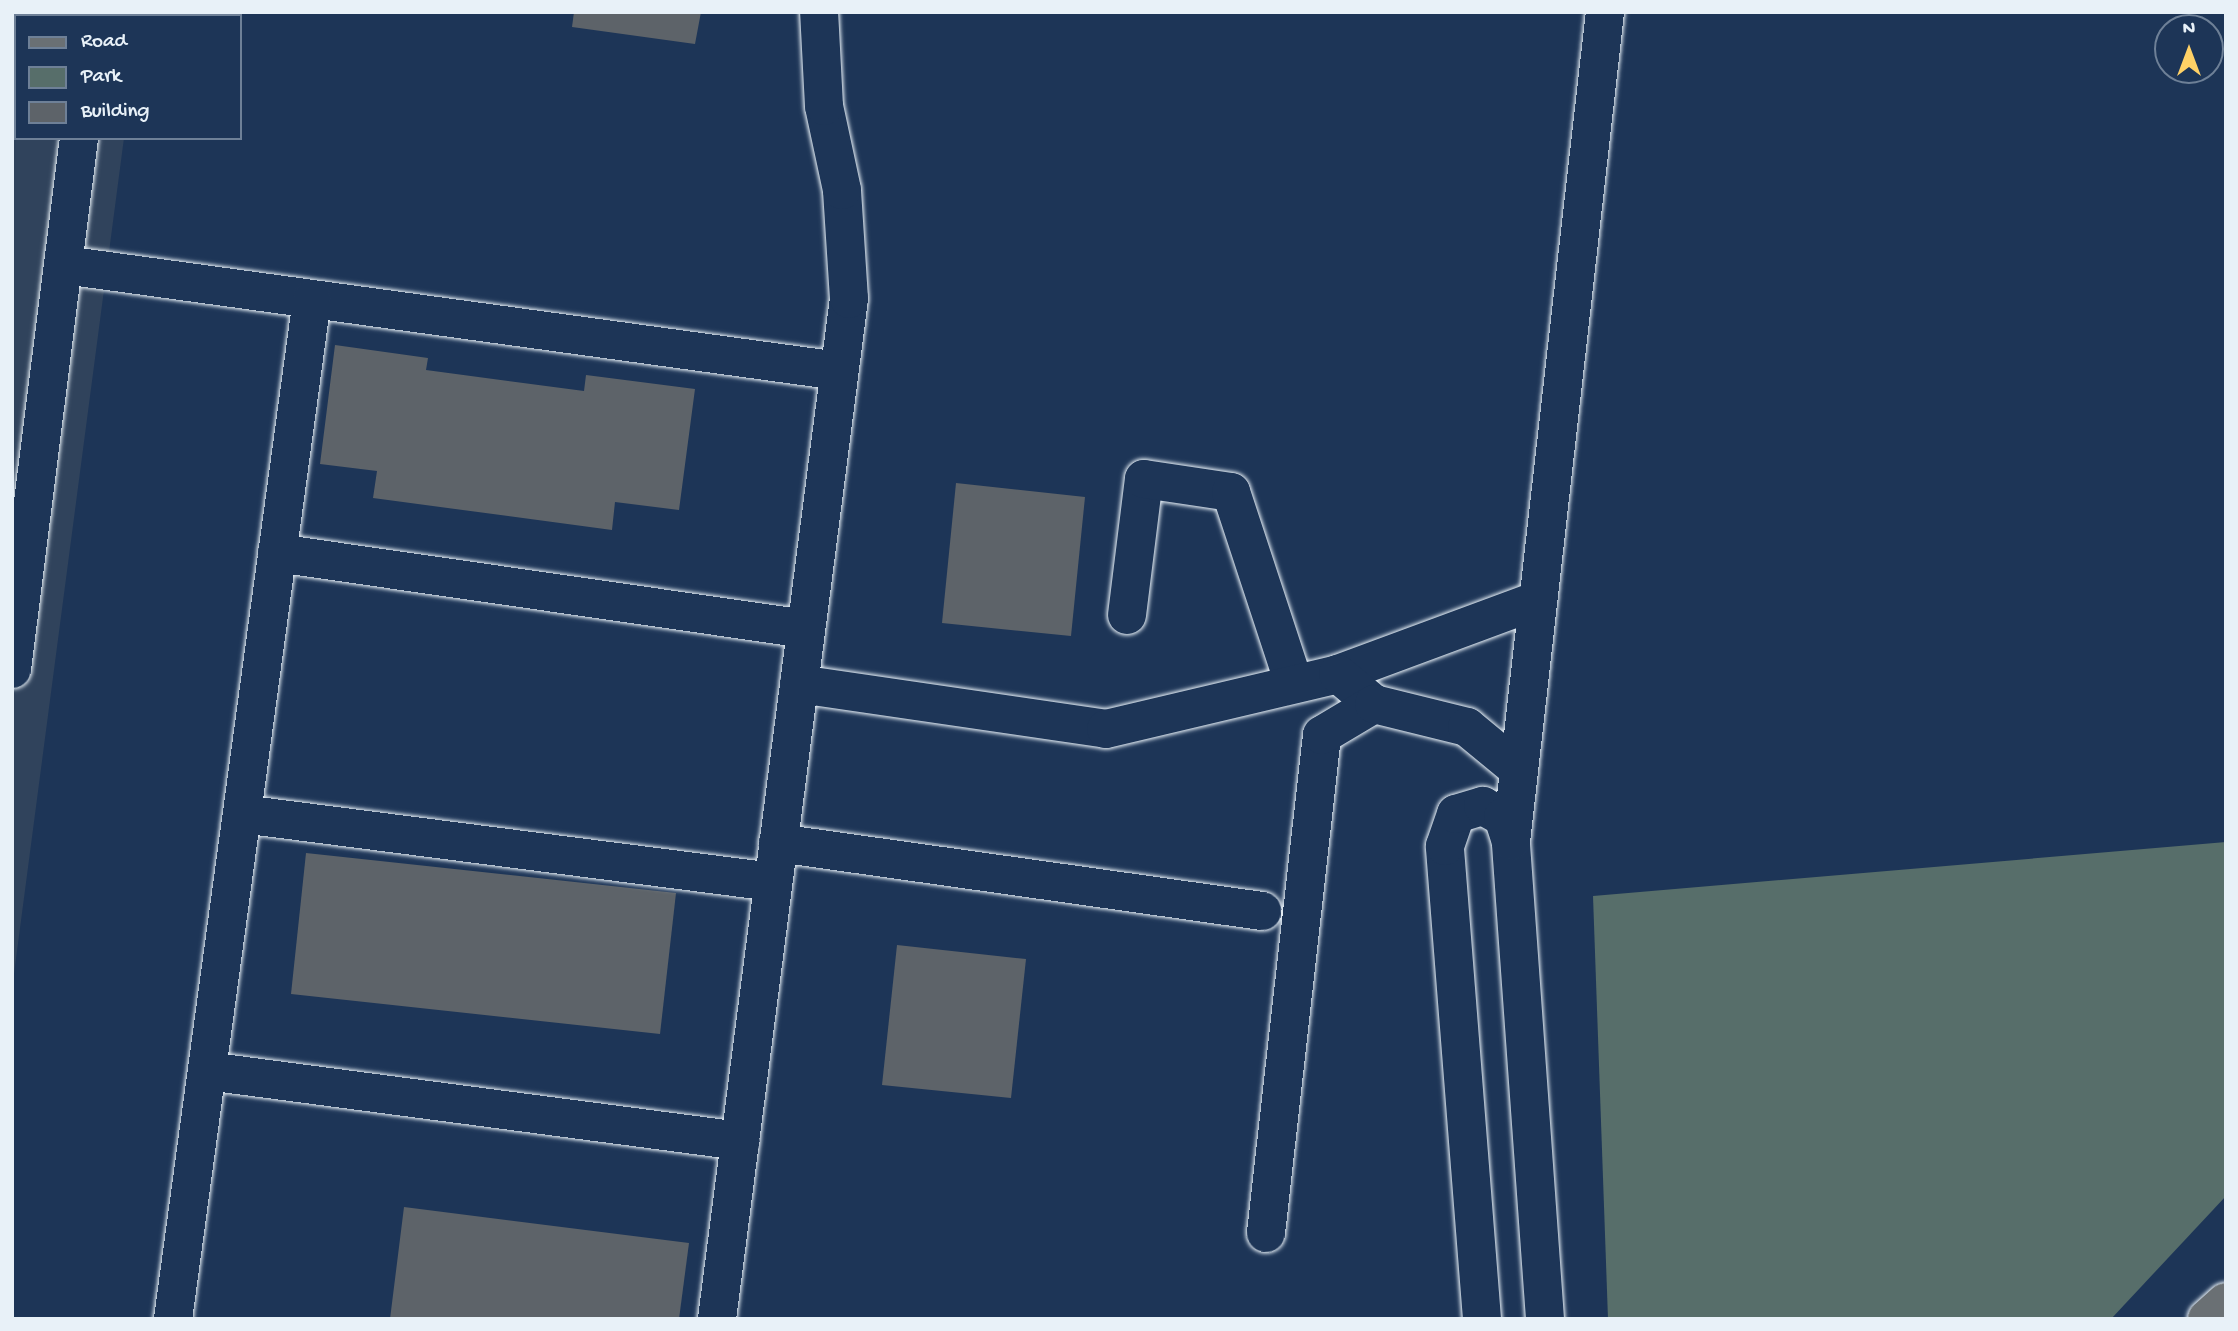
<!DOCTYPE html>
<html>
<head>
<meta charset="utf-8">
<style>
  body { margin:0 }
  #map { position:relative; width:2238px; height:1331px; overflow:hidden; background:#1d3557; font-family:"Gochi Hand",sans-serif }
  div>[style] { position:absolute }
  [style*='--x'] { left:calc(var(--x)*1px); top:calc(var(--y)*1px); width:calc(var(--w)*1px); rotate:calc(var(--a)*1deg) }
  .built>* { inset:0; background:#30435c }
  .green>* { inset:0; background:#576e6a }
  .building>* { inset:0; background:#5d6369 }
  .roads { filter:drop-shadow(0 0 2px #e8f1f8) drop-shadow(0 0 2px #e8f1f8) }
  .minor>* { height:38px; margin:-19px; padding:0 19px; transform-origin:19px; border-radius:19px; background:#1d3557 }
  .major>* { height:38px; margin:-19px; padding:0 19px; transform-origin:19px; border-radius:19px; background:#6a7074 }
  span { translate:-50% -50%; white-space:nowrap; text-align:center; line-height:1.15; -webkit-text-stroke:7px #1d3557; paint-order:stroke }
  .frame { position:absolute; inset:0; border:14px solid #e8f1f8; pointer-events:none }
  .legend { position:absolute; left:14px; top:14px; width:228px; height:126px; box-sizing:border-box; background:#1d3557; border:2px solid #6e8097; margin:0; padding:9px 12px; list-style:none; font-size:21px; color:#e8f1f8 }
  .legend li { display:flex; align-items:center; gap:14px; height:35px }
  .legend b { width:35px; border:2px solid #6e8097 }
  .north { position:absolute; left:2154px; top:14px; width:70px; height:70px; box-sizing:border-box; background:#1d3557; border:2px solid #6e8097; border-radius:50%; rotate:0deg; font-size:19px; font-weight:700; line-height:28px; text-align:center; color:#e8f1f8 }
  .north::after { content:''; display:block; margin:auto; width:24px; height:32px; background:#ffd166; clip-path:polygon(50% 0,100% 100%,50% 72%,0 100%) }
</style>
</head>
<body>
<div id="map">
  <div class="built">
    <div style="clip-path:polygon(12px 12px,141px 12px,16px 16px,16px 138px,124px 138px,12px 989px)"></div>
  </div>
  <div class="green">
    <div style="clip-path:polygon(2226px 842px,2226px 1196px,2111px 1319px,1608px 1319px,1593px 896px)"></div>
  </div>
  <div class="building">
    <div style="clip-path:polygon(574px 12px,701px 12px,695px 44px,572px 27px)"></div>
    <div style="clip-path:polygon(335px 345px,428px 358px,426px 370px,584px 391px,586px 375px,695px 389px,679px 510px,615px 502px,612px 530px,373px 498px,377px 471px,320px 464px)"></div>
    <div style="clip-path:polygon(956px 483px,1085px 497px,1071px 636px,942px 623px)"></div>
    <div style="clip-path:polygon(306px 853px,676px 893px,660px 1034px,291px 994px)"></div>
    <div style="clip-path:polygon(897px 945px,1026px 959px,1011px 1098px,882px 1085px)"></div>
    <div style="clip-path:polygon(404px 1207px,689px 1243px,679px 1319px,390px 1319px)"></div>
  </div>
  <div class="roads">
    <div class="minor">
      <div style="--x:94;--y:16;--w:4;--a:-90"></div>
      <div style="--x:12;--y:24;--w:4;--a:14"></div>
      <div style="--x:64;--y:265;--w:782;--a:7.79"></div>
      <div style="--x:277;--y:553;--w:534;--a:8.18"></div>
      <div style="--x:1127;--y:615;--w:137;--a:-82.9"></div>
      <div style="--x:1144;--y:479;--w:88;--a:8.5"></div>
      <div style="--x:1231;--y:492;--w:202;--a:71.8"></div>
      <div style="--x:12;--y:669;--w:535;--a:-82.81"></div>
      <div style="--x:1338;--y:674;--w:213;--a:-20.3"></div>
      <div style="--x:799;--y:684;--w:310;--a:8.3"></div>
      <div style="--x:1106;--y:729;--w:238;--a:-13.3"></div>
      <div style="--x:1338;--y:674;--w:47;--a:39.8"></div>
      <div style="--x:242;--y:814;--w:535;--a:7.3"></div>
      <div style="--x:778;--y:843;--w:489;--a:8"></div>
      <div style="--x:207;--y:1071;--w:538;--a:7.48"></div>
      <div style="--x:1266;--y:1233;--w:501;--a:-83.58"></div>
      <div style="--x:1322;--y:735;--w:61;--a:-30.8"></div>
      <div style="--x:1374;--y:704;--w:96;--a:13.9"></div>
      <div style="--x:1467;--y:727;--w:67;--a:39.6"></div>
      <div style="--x:173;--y:1319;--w:1029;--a:-82.24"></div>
      <div style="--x:717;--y:1319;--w:1029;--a:-82.63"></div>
      <div style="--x:849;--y:299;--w:109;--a:-93.7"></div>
      <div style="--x:842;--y:190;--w:86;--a:-102.1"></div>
      <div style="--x:824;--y:106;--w:94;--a:-93"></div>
      <div style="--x:1482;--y:1319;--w:474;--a:-94.5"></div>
      <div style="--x:1445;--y:846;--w:34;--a:-71"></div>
      <div style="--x:1456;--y:814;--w:28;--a:-17"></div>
      <div style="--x:1483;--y:806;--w:23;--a:29"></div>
      <div style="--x:1503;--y:817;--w:25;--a:72"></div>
      <div style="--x:1545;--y:1319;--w:479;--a:-94.1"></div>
      <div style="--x:1511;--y:841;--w:834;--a:-83.53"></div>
    </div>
    <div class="major">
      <div style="--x:2207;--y:1319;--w:25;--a:-42"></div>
    </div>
  </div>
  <div class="frame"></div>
  <ul class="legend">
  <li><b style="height:9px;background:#6a7074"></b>Road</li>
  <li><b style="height:19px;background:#576e6a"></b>Park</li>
  <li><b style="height:19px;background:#5d6369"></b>Building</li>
  </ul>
  <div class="north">N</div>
</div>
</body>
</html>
